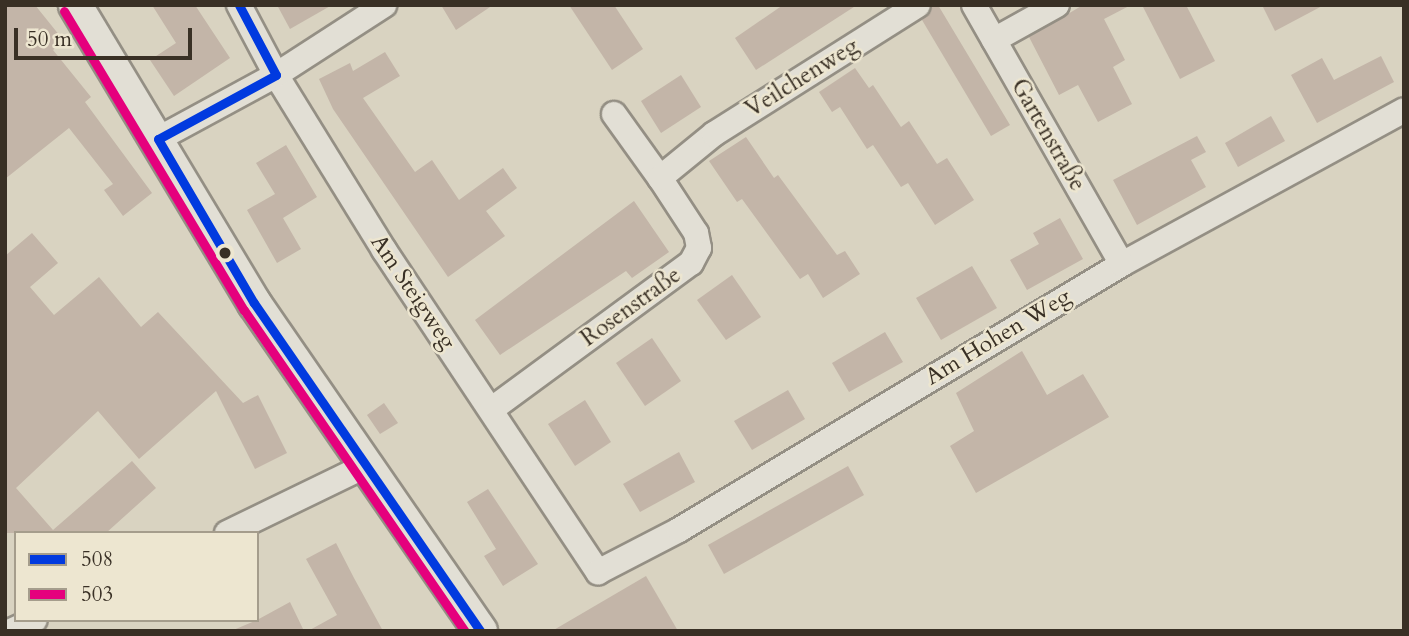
<!DOCTYPE html>
<meta charset="utf-8">
<style>
body{margin:0}
#map{position:relative;width:1409px;height:636px;overflow:hidden;background:#d9d3c1;font-family:Cardo,serif}
div>[style]{position:absolute}
[style*='--x']{left:calc(var(--x)*1px);top:calc(var(--y)*1px);width:calc(var(--w)*1px);rotate:calc(var(--a)*1deg)}
.building>*{inset:0;background:#c3b5a8}
.roads{filter:drop-shadow(2px 0 #948f84) drop-shadow(-2px 0 #948f84) drop-shadow(0 2px #948f84) drop-shadow(0 -2px #948f84)}
.minor>*{height:24px;margin:-12px;padding:0 12px;transform-origin:12px;border-radius:12px;background:#e2dfd5}
.secondary>*{height:33px;margin:-16.5px;padding:0 16.5px;transform-origin:16.5px;border-radius:16.5px;background:#e2dfd5}
.bus-1>*{height:9px;margin:-4.5px;padding:0 4.5px;transform-origin:4.5px;border-radius:4.5px;background:#013adf}
.bus-2>*{height:9px;margin:-4.5px;padding:0 4.5px;transform-origin:4.5px;border-radius:4.5px;background:#e5007d}
.dots>*{width:19px;height:19px;translate:-50% -50%;box-sizing:border-box;border:4px solid #ede6d0;border-radius:50%}
span{translate:-50% -50%;white-space:nowrap;text-align:center;line-height:1.15;-webkit-text-stroke:5px #ede6d0;paint-order:stroke}
.street-label{font-size:23px;color:#393025}
.frame{position:absolute;inset:0;border:7px solid #393025;pointer-events:none}
.legend{position:absolute;left:14px;top:531px;width:245px;height:91px;box-sizing:border-box;background:#ede6d0;border:2px solid #a59d8c;margin:0;padding:9px 12px;list-style:none;font-size:21px;color:#393025}
.legend li{display:flex;align-items:center;gap:14px;height:35px}
.legend b{width:35px;border:2px solid #a59d8c}
.scale{position:absolute;left:14px;top:28px;width:178px;height:32px;box-sizing:border-box;border:4px solid #393025;border-top:0;padding-left:9px;font-size:21px;line-height:24px;white-space:nowrap;color:#393025;-webkit-text-stroke:5px #ede6d0;paint-order:stroke}
</style>
<div id="map">
<div class="building">
<div style="clip-path:polygon(5px 5px,35px 5px,64px 41px,53px 50px,91px 97px,85px 102px,152px 193px,123px 216px,104px 190px,113px 184px,69px 128px,5px 179px)"></div>
<div style="clip-path:polygon(152px 5px,195px 5px,230px 58px,174px 96px,150px 60px,176px 43px)"></div>
<div style="clip-path:polygon(277px 5px,332px 5px,290px 29px)"></div>
<div style="clip-path:polygon(441px 5px,493px 5px,456px 30px)"></div>
<div style="clip-path:polygon(569px 5px,614px 5px,643px 49px,612px 70px)"></div>
<div style="clip-path:polygon(783px 5px,857px 5px,756px 70px,735px 38px)"></div>
<div style="clip-path:polygon(933px 5px,938px 5px,1010px 125px,991px 136px,922px 20px)"></div>
<div style="clip-path:polygon(1083px 5px,1131px 5px,1104px 19px,1125px 60px,1113px 67px,1132px 104px,1098px 122px,1078px 85px,1059px 95px,1029px 37px)"></div>
<div style="clip-path:polygon(1142px 5px,1186px 5px,1215px 61px,1180px 79px)"></div>
<div style="clip-path:polygon(1262px 5px,1324px 5px,1275px 31px)"></div>
<div style="clip-path:polygon(385px 52px,400px 76px,363px 98px,415px 172px,432px 160px,459px 200px,503px 168px,517px 188px,486px 211px,505px 236px,448px 277px,333px 109px,319px 79px,350px 63px,353px 71px)"></div>
<div style="clip-path:polygon(1381px 56px,1394px 82px,1317px 123px,1291px 75px,1322px 58px,1334px 80px)"></div>
<div style="clip-path:polygon(855px 68px,869px 88px,873px 85px,901px 127px,909px 121px,937px 164px,947px 158px,974px 200px,935px 225px,908px 183px,901px 187px,873px 145px,867px 149px,840px 107px,832px 112px,819px 92px)"></div>
<div style="clip-path:polygon(681px 75px,701px 107px,661px 133px,641px 101px)"></div>
<div style="clip-path:polygon(1271px 116px,1285px 141px,1238px 167px,1225px 143px)"></div>
<div style="clip-path:polygon(1197px 136px,1206px 152px,1191px 160px,1206px 187px,1137px 225px,1113px 180px)"></div>
<div style="clip-path:polygon(746px 137px,774px 178px,778px 175px,837px 255px,845px 251px,860px 274px,823px 298px,808px 274px,800px 279px,742px 199px,737px 202px,709px 161px)"></div>
<div style="clip-path:polygon(286px 145px,317px 197px,283px 218px,301px 249px,277px 263px,247px 210px,275px 194px,256px 163px)"></div>
<div style="clip-path:polygon(634px 201px,669px 252px,632px 278px,626px 271px,500px 355px,475px 320px)"></div>
<div style="clip-path:polygon(1060px 218px,1083px 259px,1027px 290px,1010px 260px,1039px 244px,1033px 233px)"></div>
<div style="clip-path:polygon(32px 233px,58px 263px,30px 287px,54px 315px,99px 277px,141px 327px,158px 312px,243px 403px,258px 395px,287px 453px,255px 469px,216px 391px,139px 459px,98px 411px,16px 488px,53px 530px,132px 461px,156px 488px,106px 533px,5px 533px,5px 256px)"></div>
<div style="clip-path:polygon(972px 266px,997px 308px,941px 340px,916px 298px)"></div>
<div style="clip-path:polygon(732px 275px,761px 317px,726px 340px,697px 300px)"></div>
<div style="clip-path:polygon(885px 332px,903px 362px,849px 392px,832px 363px)"></div>
<div style="clip-path:polygon(652px 338px,681px 381px,645px 406px,616px 363px)"></div>
<div style="clip-path:polygon(1022px 351px,1047px 395px,1083px 374px,1109px 417px,976px 493px,950px 446px,974px 431px,956px 393px)"></div>
<div style="clip-path:polygon(788px 390px,805px 419px,752px 450px,734px 421px)"></div>
<div style="clip-path:polygon(585px 400px,611px 442px,575px 466px,548px 424px)"></div>
<div style="clip-path:polygon(384px 403px,398px 423px,380px 434px,367px 415px)"></div>
<div style="clip-path:polygon(679px 452px,695px 482px,640px 512px,623px 484px)"></div>
<div style="clip-path:polygon(848px 466px,864px 495px,724px 574px,708px 545px)"></div>
<div style="clip-path:polygon(488px 489px,538px 564px,503px 586px,484px 556px,496px 549px,467px 502px)"></div>
<div style="clip-path:polygon(336px 543px,354px 578px,383px 631px,308px 631px,337px 615px,306px 559px)"></div>
<div style="clip-path:polygon(646px 576px,678px 631px,552px 631px)"></div>
<div style="clip-path:polygon(290px 602px,304px 631px,231px 631px,257px 620px)"></div>
</div>
<div class="roads">
<div class="minor">
<div style="--x:239;--y:5;--w:79;--a:62.1"></div>
<div style="--x:276;--y:75;--w:206;--a:58.3"></div>
<div style="--x:384;--y:250;--w:387;--a:56.4"></div>
<div style="--x:598;--y:572;--w:91;--a:-27.4"></div>
<div style="--x:679;--y:530;--w:517;--a:-30.98"></div>
<div style="--x:1122;--y:264;--w:321;--a:-28.6"></div>
<div style="--x:974;--y:5;--w:298;--a:60.3"></div>
<div style="--x:994;--y:40;--w:72;--a:-29.1"></div>
<div style="--x:614;--y:114;--w:79;--a:54.3"></div>
<div style="--x:158;--y:139;--w:134;--a:-28.5"></div>
<div style="--x:276;--y:75;--w:129;--a:-32.9"></div>
<div style="--x:492;--y:409;--w:247;--a:-36.3"></div>
<div style="--x:691;--y:263;--w:17;--a:-62"></div>
<div style="--x:699;--y:248;--w:15;--a:-101"></div>
<div style="--x:696;--y:233;--w:66;--a:-123.2"></div>
<div style="--x:660;--y:178;--w:70;--a:-39.2"></div>
<div style="--x:714;--y:134;--w:241;--a:-32.3"></div>
<div style="--x:227;--y:533;--w:153;--a:-25.9"></div>
<div style="--x:11;--y:631;--w:26;--a:-25"></div>
</div>
<div class="secondary">
<div style="--x:75;--y:5;--w:348;--a:59"></div>
<div style="--x:254;--y:303;--w:398;--a:55.4"></div>
</div>
</div>
<div class="bus-1">
<div style="--x:239;--y:5;--w:79;--a:62.1"></div>
<div style="--x:276;--y:75;--w:134;--a:151.5"></div>
<div style="--x:158;--y:139;--w:190;--a:59.7"></div>
<div style="--x:254;--y:303;--w:398;--a:55.4"></div>
</div>
<div class="bus-2">
<div style="--x:64;--y:11;--w:349;--a:59"></div>
<div style="--x:244;--y:310;--w:390;--a:55.5"></div>
</div>
<div class="dots">
<div style="left:225px;top:253px;background:#393025"></div>
</div>
<div class="street-label">
<span style="left:802px;top:78px;rotate:-32deg">Veilchenweg</span>
<span style="left:1048px;top:135px;rotate:60deg">Gartenstraße</span>
<span style="left:413px;top:292px;rotate:56deg">Am Steigweg</span>
<span style="left:631px;top:307px;rotate:-36deg">Rosenstraße</span>
<span style="left:998px;top:337px;rotate:-31deg">Am Hohen Weg</span>
</div>
<div class="frame"></div>
<ul class="legend">
<li><b style="height:9px;background:#013adf"></b>508</li>
<li><b style="height:9px;background:#e5007d"></b>503</li>
</ul>
<div class="scale">50 m</div>
</div>
